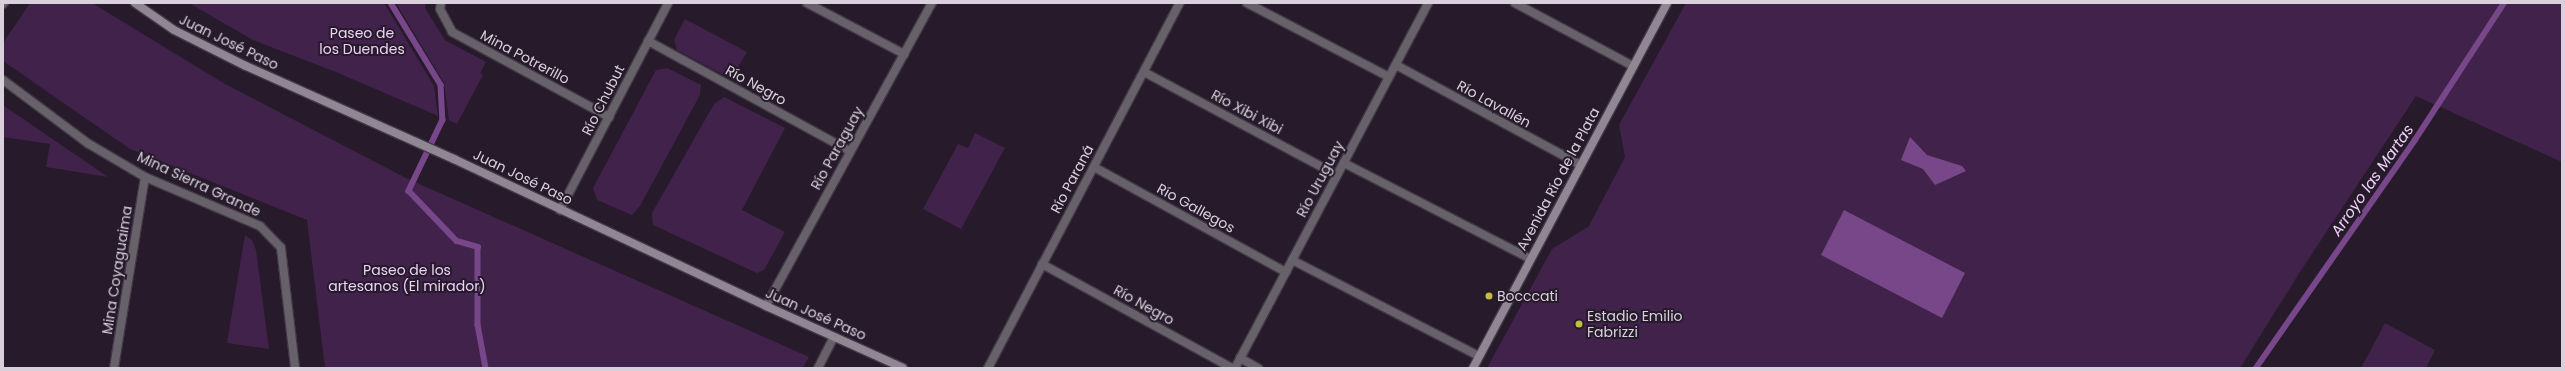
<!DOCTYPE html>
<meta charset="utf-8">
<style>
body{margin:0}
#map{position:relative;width:2565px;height:371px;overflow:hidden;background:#261a2b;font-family:Poppins,sans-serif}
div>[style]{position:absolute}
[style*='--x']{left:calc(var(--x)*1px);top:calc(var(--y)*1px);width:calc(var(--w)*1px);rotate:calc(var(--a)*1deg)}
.green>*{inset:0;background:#41224b}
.water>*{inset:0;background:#78478a}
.stream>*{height:5.5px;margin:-2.75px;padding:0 2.75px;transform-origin:2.75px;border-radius:2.75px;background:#78478a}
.roads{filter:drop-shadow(1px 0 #423747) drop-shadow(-1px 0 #423747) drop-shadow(0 1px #423747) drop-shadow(0 -1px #423747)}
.minor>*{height:8px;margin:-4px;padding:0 4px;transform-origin:4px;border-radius:4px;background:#676169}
.secondary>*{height:8px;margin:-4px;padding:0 4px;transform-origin:4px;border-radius:4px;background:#908694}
.dots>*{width:11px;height:11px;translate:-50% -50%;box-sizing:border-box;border:2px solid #261a2b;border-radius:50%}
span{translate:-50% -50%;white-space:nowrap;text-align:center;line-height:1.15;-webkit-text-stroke:4px #261a2b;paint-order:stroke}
.park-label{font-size:14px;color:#edd1f7}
.street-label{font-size:14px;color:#d8d0db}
.poi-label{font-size:14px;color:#d8d0db}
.left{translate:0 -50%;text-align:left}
.water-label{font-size:15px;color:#eed3f9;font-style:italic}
.frame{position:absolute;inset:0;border:4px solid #d8d0db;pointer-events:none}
</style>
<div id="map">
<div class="green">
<div style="clip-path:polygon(30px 3px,92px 3px,225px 84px,406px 178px,809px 357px,803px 368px,325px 368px,307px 220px,130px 149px,3px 61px,3px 43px)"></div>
<div style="clip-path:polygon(189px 3px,384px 3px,434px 86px,438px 116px,336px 72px,253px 40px)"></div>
<div style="clip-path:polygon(396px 3px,426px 3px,425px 8px,445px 40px,486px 62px,480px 73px,483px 75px,457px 124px,449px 120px,444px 83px)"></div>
<div style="clip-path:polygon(1686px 3px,2562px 3px,2562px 162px,2416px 96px,2300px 272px,2240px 368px,1487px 368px,1552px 249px,1589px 226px,1625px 157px,1619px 125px)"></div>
<div style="clip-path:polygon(685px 19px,747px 52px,731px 79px,677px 50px,674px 40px)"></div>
<div style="clip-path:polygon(667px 68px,701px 85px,700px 95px,640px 206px,632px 215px,597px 200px,593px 188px,656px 70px)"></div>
<div style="clip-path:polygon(724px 97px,785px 128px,742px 210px,785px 232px,764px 270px,757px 273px,653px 225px,652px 213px,714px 104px)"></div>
<div style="clip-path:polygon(3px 105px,51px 138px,108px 177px,46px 167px,50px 144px,3px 137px)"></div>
<div style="clip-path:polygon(975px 133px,1005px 148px,961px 229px,923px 209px,958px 144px,968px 148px)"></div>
<div style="clip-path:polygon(245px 235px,252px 240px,256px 250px,269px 349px,227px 343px)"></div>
<div style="clip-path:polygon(2385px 323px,2435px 350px,2426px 368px,2361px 368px)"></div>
</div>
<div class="water">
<div style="clip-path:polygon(1910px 137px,1927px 155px,1962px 166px,1966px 171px,1935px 185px,1923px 169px,1901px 160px)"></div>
<div style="clip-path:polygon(1844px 210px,1965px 273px,1942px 318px,1821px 255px)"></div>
</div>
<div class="stream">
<div style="--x:391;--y:3;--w:96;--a:58.6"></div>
<div style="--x:441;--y:85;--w:35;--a:87"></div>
<div style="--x:443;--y:120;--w:79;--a:115.6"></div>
<div style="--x:409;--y:191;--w:69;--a:46.2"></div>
<div style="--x:457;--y:241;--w:22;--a:16"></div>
<div style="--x:478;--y:247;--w:78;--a:90"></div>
<div style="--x:478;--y:325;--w:44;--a:79.5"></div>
<div style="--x:2256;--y:368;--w:278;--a:-55.1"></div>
<div style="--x:2415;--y:140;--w:163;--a:-57"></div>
</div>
<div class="roads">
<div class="minor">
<div style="--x:441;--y:3;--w:6;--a:99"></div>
<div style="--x:440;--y:9;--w:26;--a:62"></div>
<div style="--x:452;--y:32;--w:179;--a:28.4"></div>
<div style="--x:807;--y:3;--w:110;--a:27.7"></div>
<div style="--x:1247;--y:3;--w:160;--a:27.5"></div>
<div style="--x:1515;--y:3;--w:134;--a:28.1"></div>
<div style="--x:3;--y:4;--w:1;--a:-45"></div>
<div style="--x:648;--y:41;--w:230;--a:28.6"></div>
<div style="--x:1396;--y:65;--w:210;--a:28.4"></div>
<div style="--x:1144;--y:72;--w:219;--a:28.1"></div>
<div style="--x:3;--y:80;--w:107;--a:36.7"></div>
<div style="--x:89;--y:144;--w:65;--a:30.5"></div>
<div style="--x:145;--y:177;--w:125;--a:23.1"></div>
<div style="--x:260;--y:226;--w:30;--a:46"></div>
<div style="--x:281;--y:248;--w:121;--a:83.3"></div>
<div style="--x:1344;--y:163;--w:210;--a:27.2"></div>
<div style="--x:1094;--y:167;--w:219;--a:28.7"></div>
<div style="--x:560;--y:210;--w:233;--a:-62.4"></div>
<div style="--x:1292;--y:260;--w:210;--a:27.2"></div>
<div style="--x:1042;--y:264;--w:217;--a:28.7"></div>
<div style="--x:766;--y:306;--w:345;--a:-61.3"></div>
<div style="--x:1240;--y:358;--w:21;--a:29"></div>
<div style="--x:114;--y:368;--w:193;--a:-80.8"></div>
<div style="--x:818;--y:368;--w:35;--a:-63"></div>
<div style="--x:988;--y:368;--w:412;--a:-62.3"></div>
<div style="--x:1235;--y:368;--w:413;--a:-62.1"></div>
</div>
<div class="secondary">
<div style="--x:135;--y:3;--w:47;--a:34.7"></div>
<div style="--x:174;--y:30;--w:80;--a:26.6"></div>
<div style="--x:246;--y:66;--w:228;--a:24.1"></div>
<div style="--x:454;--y:159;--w:345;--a:25.2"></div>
<div style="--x:766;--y:306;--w:150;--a:24.3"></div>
<div style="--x:1473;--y:368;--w:413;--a:-62"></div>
</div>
</div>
<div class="dots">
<div style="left:1489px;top:296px;background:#c2bd3f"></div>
<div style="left:1579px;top:324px;background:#c2bd3f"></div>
</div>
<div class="park-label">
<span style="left:362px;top:41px">Paseo de<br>los Duendes</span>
<span style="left:407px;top:278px">Paseo de los<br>artesanos (El mirador)</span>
</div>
<div class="street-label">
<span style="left:229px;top:42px;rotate:26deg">Juan José Paso</span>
<span style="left:525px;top:57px;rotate:28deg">Mina Potrerillo</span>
<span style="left:756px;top:85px;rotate:29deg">Río Negro</span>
<span style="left:603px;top:100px;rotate:-63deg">Río Chubut</span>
<span style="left:1494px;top:104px;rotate:29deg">Río Lavallén</span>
<span style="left:1247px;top:112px;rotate:28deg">Río Xibi Xibi</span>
<span style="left:837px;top:148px;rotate:-61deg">Río Paraguay</span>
<span style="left:523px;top:177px;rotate:26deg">Juan José Paso</span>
<span style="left:1072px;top:179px;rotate:-62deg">Río Paraná</span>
<span style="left:1320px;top:179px;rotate:-62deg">Río Uruguay</span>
<span style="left:1558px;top:179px;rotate:-62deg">Avenida Río de la Plata</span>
<span style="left:199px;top:184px;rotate:25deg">Mina Sierra Grande</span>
<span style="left:1196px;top:208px;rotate:29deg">Río Gallegos</span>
<span style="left:117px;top:270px;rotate:-81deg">Mina Coyaguaima</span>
<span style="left:1144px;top:305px;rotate:29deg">Río Negro</span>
<span style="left:816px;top:314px;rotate:24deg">Juan José Paso</span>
</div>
<div class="poi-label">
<span class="left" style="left:1497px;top:296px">Bocccati</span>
<span class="left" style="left:1587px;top:324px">Estadio Emilio<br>Fabrizzi</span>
</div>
<div class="water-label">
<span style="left:2372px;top:180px;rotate:-55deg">Arroyo las Martas</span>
</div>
<div class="frame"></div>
</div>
